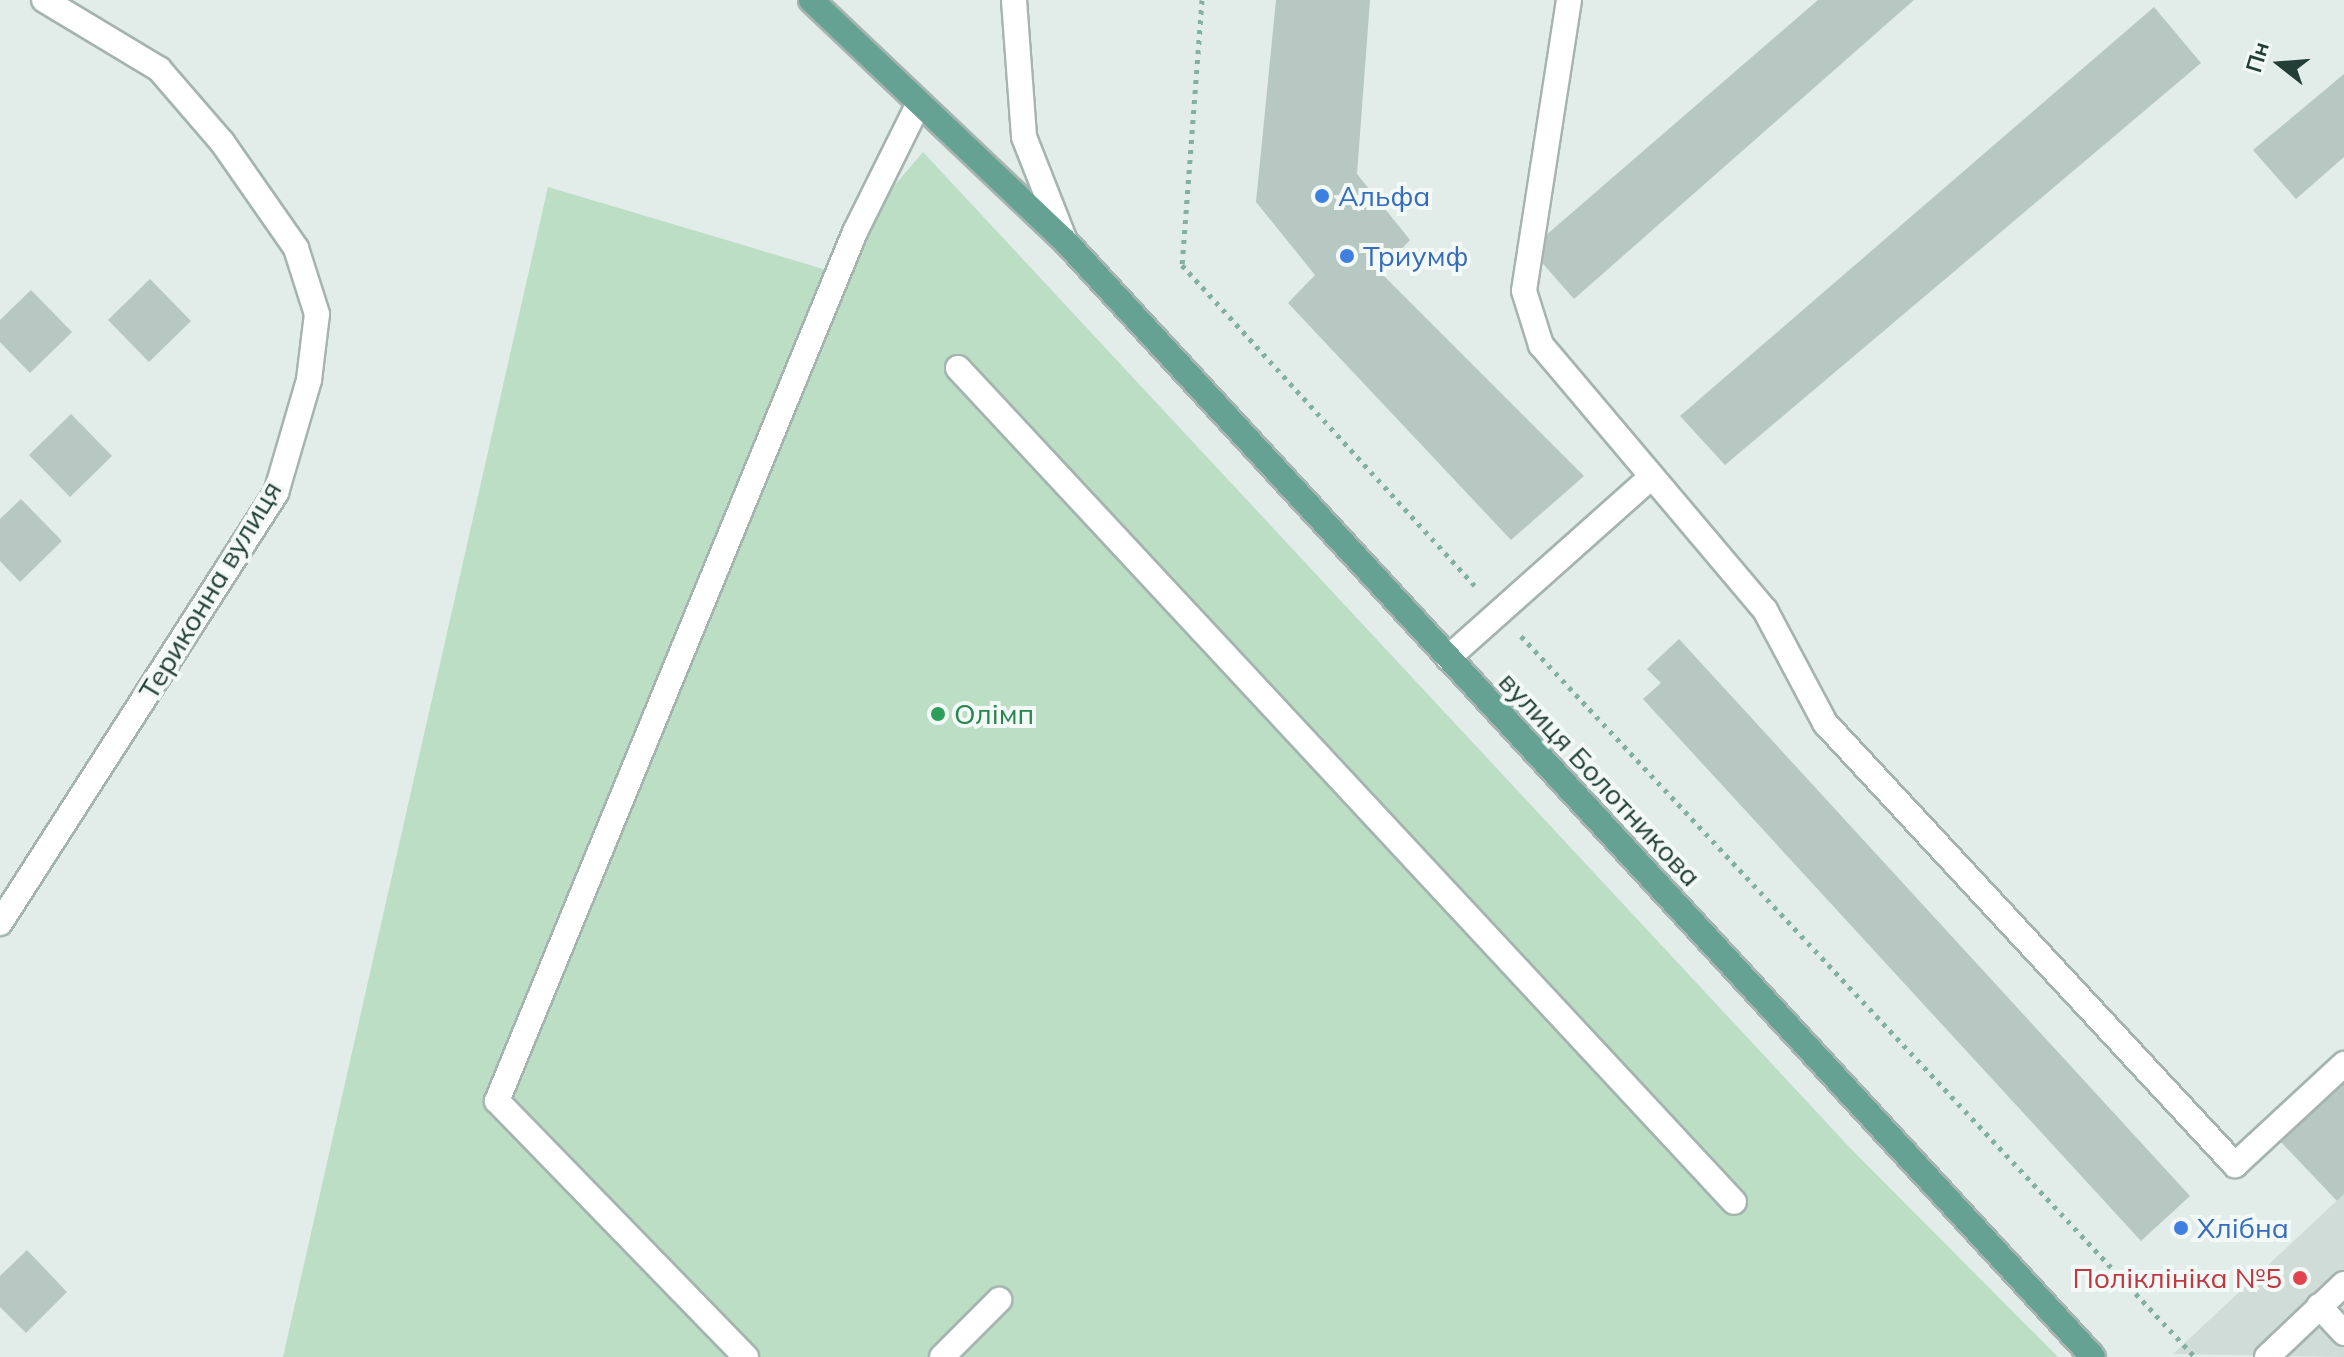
<!DOCTYPE html>
<meta charset="utf-8">
<style>
body{margin:0}
#map{position:relative;width:2344px;height:1357px;overflow:hidden;background:#e2ece8;font-family:Mulish,sans-serif}
div>[style]{position:absolute}
[style*='--x']{left:calc(var(--x)*1px);top:calc(var(--y)*1px);width:calc(var(--w)*1px);rotate:calc(var(--a)*1deg)}
.built>*{inset:0;background:#d0dcd7}
.green>*{inset:0;background:#bbdec5}
.building>*{inset:0;background:#b7c7c1}
.path>*{height:5px;margin-top:-2.5px;transform-origin:0;background:repeating-linear-gradient(90deg,#82b0a2 0 4px,transparent 0 10px)}
.roads{filter:drop-shadow(2px 0 #a5b4af) drop-shadow(-2px 0 #a5b4af) drop-shadow(0 2px #a5b4af) drop-shadow(0 -2px #a5b4af)}
.minor>*{height:24px;margin:-12px;padding:0 12px;transform-origin:12px;border-radius:12px;background:#fff}
.major>*{height:24px;margin:-12px;padding:0 12px;transform-origin:12px;border-radius:12px;background:#66a294}
.dots>*{width:22px;height:22px;translate:-50% -50%;box-sizing:border-box;border:4px solid #f3f9f6;border-radius:50%}
span{translate:-50% -50%;white-space:nowrap;text-align:center;line-height:1.15;-webkit-text-stroke:8px #f3f9f6;paint-order:stroke}
.shop-label{font-size:28px;color:#366cbe}
.left{translate:0 -50%;text-align:left}
.street-label{font-size:28px;color:#223e36}
.leisure-label{font-size:28px;color:#27864d}
.health-label{font-size:28px;color:#be3a42}
.right{translate:-100% -50%;text-align:right}
.north{position:absolute;left:2240px;top:24px;width:80px;height:80px;-webkit-text-stroke:6px #f3f9f6;paint-order:stroke;rotate:287deg;font-size:22px;font-weight:700;line-height:32px;text-align:center;color:#223e36}
.north::after{content:'';display:block;margin:auto;width:28px;height:36px;background:#223e36;clip-path:polygon(50% 0,100% 100%,50% 72%,0 100%)}
</style>
<div id="map">
<div class="built">
<div style="clip-path:polygon(2344px 1194px,2344px 1357px,2173px 1354px)"></div>
</div>
<div class="green">
<div style="clip-path:polygon(923px 152px,1853px 1151px,2058px 1357px,283px 1357px,548px 187px,850px 277px,882px 200px)"></div>
</div>
<div class="building">
<div style="clip-path:polygon(1276px 0,1370px 0,1357px 174px,1410px 240px,1380px 272px,1584px 476px,1511px 540px,1288px 303px,1315px 275px,1256px 202px)"></div>
<div style="clip-path:polygon(1818px 0,1914px 0,1574px 299px,1530px 249px)"></div>
<div style="clip-path:polygon(2154px 7px,2201px 63px,1725px 465px,1680px 416px)"></div>
<div style="clip-path:polygon(2344px 74px,2344px 157px,2296px 199px,2253px 150px)"></div>
<div style="clip-path:polygon(150px 279px,191px 321px,149px 362px,108px 320px)"></div>
<div style="clip-path:polygon(31px 290px,72px 332px,30px 373px,0 342px,0 320px)"></div>
<div style="clip-path:polygon(71px 414px,112px 456px,70px 497px,29px 455px)"></div>
<div style="clip-path:polygon(21px 499px,62px 541px,20px 582px,0 561px,0 519px)"></div>
<div style="clip-path:polygon(1679px 639px,2190px 1196px,2141px 1241px,1643px 699px,1661px 683px,1647px 669px)"></div>
<div style="clip-path:polygon(2344px 1080px,2344px 1194px,2337px 1201px,2279px 1140px)"></div>
<div style="clip-path:polygon(27px 1250px,67px 1292px,26px 1333px,0 1307px,0 1276px)"></div>
</div>
<div class="path">
<div style="--x:1202;--y:0;--w:266;--a:94.3"></div>
<div style="--x:1182;--y:265;--w:440;--a:47.6"></div>
<div style="--x:1521;--y:636;--w:987;--a:46.93"></div>
</div>
<div class="roads">
<div class="minor">
<div style="--x:1014;--y:0;--w:137;--a:85.8"></div>
<div style="--x:1024;--y:137;--w:112;--a:68.5"></div>
<div style="--x:1569;--y:0;--w:294;--a:98.8"></div>
<div style="--x:1524;--y:291;--w:57;--a:72.5"></div>
<div style="--x:1541;--y:345;--w:347;--a:49.8"></div>
<div style="--x:1765;--y:610;--w:128;--a:62"></div>
<div style="--x:1825;--y:723;--w:603;--a:47.15"></div>
<div style="--x:2235;--y:1165;--w:149;--a:-42.8"></div>
<div style="--x:958;--y:368;--w:1139;--a:47.06"></div>
<div style="--x:1448;--y:658;--w:271;--a:-41.7"></div>
<div style="--x:0;--y:923;--w:511;--a:-57.31"></div>
<div style="--x:276;--y:493;--w:118;--a:-73.7"></div>
<div style="--x:309;--y:380;--w:66;--a:-83.1"></div>
<div style="--x:317;--y:314;--w:69;--a:-107.7"></div>
<div style="--x:296;--y:248;--w:129;--a:-124.9"></div>
<div style="--x:222;--y:142;--w:96;--a:-130.8"></div>
<div style="--x:159;--y:69;--w:134;--a:-149"></div>
<div style="--x:2319;--y:1306;--w:37;--a:47"></div>
<div style="--x:746;--y:1357;--w:357;--a:-134.2"></div>
<div style="--x:497;--y:1101;--w:940;--a:-67.61"></div>
<div style="--x:855;--y:232;--w:144;--a:-63.6"></div>
<div style="--x:942;--y:1357;--w:81;--a:-45"></div>
<div style="--x:2267;--y:1357;--w:106;--a:-43.5"></div>
</div>
<div class="major">
<div style="--x:811;--y:0;--w:350;--a:43.5"></div>
<div style="--x:1065;--y:241;--w:1517;--a:47.35"></div>
</div>
</div>
<div class="dots">
<div style="left:1322px;top:196px;background:#3f7fe0"></div>
<div style="left:1347px;top:256px;background:#3f7fe0"></div>
<div style="left:938px;top:714px;background:#2e9e5b"></div>
<div style="left:2181px;top:1228px;background:#3f7fe0"></div>
<div style="left:2300px;top:1278px;background:#e0444e"></div>
</div>
<div class="shop-label">
<span class="left" style="left:1338px;top:196px">Альфа</span>
<span class="left" style="left:1363px;top:256px">Триумф</span>
<span class="left" style="left:2197px;top:1228px">Хлібна</span>
</div>
<div class="street-label">
<span style="left:210px;top:590px;rotate:-59deg">Териконна вулиця</span>
<span style="left:1600px;top:779px;rotate:47deg">вулиця Болотникова</span>
</div>
<div class="leisure-label">
<span class="left" style="left:954px;top:714px">Олімп</span>
</div>
<div class="health-label">
<span class="right" style="left:2282px;top:1278px">Поліклініка №5</span>
</div>
<div class="north">Пн</div>
</div>
